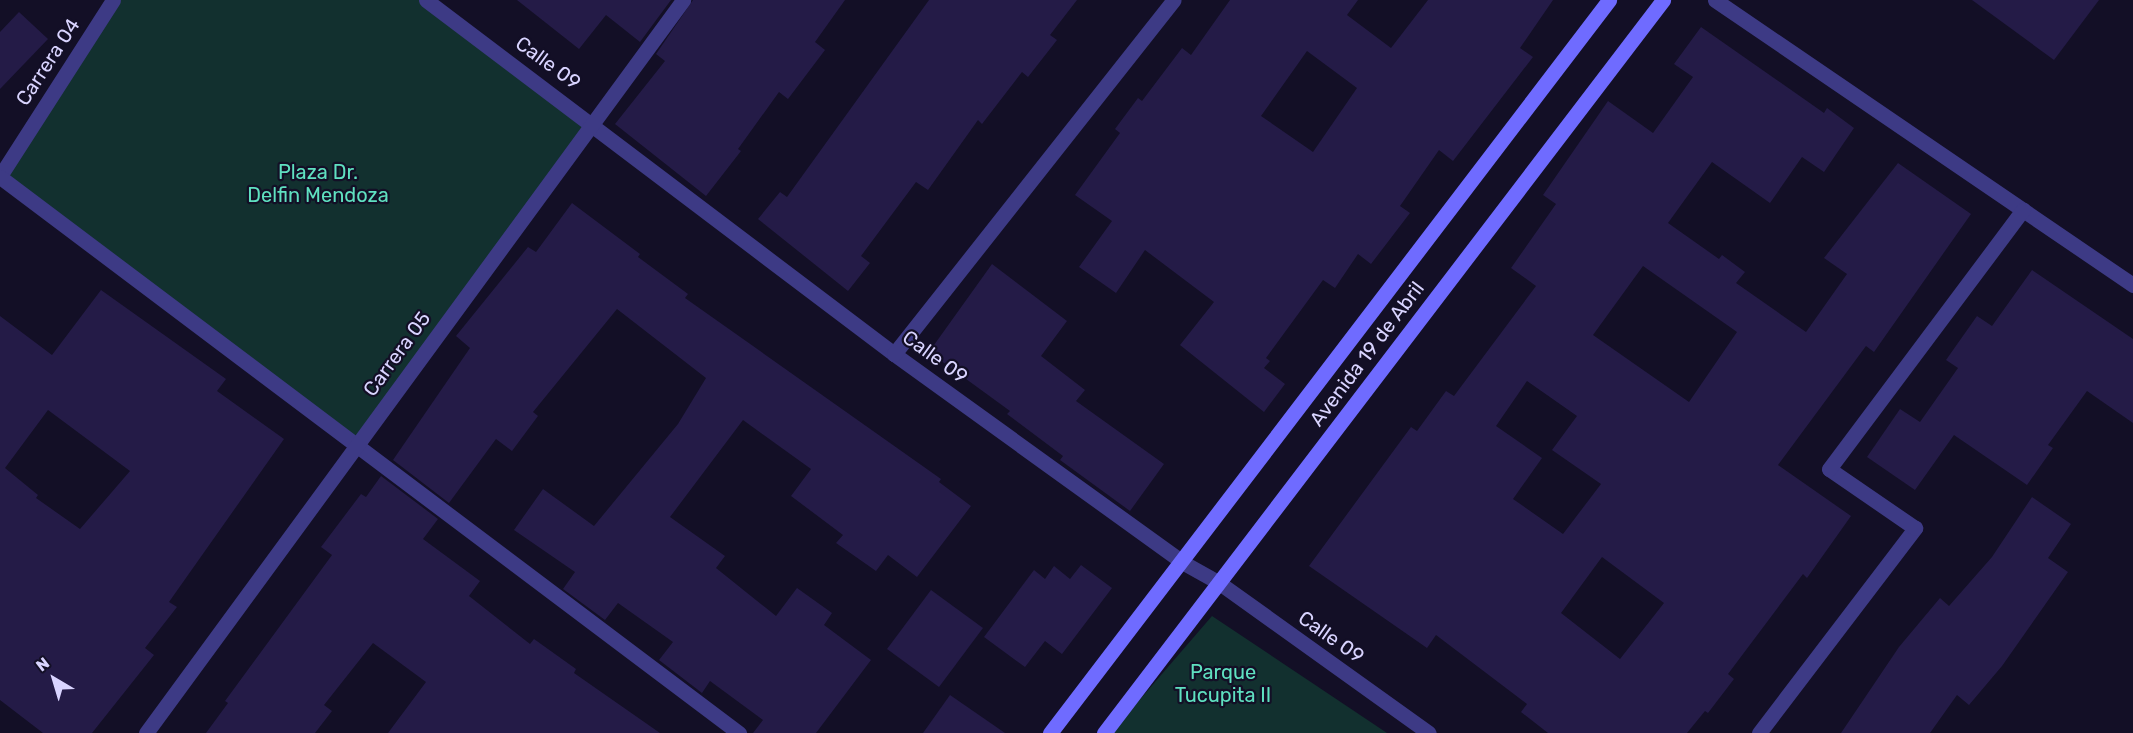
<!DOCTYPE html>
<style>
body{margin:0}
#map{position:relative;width:2133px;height:733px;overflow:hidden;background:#130f26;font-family:Rubik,sans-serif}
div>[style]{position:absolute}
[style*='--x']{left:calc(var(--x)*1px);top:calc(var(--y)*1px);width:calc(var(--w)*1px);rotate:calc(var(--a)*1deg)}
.green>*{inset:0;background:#12302f}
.building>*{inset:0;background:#241b47}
.street>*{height:15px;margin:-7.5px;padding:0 7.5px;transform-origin:7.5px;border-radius:7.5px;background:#3d3a85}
.secondary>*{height:15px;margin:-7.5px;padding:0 7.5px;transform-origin:7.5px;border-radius:7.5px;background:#6f6bff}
span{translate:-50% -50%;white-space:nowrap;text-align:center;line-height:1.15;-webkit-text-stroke:4.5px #130f26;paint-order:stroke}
.street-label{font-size:20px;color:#d9d4ff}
.park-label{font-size:20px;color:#5fe0c0}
.north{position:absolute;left:24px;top:649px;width:60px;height:60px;-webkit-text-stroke:4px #130f26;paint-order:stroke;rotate:322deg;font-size:16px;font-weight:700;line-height:24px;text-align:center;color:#d9d4ff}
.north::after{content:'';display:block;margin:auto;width:21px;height:27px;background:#d9d4ff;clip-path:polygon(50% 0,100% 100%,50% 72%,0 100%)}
</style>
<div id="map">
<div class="green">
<div style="clip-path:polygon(113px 0,426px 0,593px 122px,357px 444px,0 177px)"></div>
<div style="clip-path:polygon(1212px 616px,1387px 733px,1111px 733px)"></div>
</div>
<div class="building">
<div style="clip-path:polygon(517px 0,671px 0,640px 42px,606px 15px,579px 49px)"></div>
<div style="clip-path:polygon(693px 0,845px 0,815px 42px,825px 50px,788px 99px,779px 92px,738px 149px,741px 151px,706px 196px,615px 124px,665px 61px,656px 54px)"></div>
<div style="clip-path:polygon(929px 0,1077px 0,1050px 35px,1057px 40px,1028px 77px,1022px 72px,982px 124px,978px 120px,928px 190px,916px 182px,861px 256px,870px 263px,848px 291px,758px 219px,780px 192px,787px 197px)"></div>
<div style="clip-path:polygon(evenodd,1230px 0,1358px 0,1347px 15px,1391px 48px,1428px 0,1553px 0,1520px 48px,1533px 57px,1453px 161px,1439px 150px,1400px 206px,1410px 213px,1371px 264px,1358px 254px,1335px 288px,1323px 280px,1266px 358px,1270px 361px,1264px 368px,1285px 384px,1264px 412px,1180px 345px,1214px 302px,1145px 250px,1116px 293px,1079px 267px,1112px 221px,1075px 195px,1120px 133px,1115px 129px,1138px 98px,1142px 101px,1182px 48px,1191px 55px,1230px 0,1307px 51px,1357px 88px,1313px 152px,1261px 116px,1307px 51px)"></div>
<div style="clip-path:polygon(1972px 0,2099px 0,2054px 60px)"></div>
<div style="clip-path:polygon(19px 12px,48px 39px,0 89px,0 32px)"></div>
<div style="clip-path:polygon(evenodd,1701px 27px,1824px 113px,1827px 108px,1854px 128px,1824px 172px,1802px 157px,1770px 203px,1712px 162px,1668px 223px,1719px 259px,1722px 255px,1745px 272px,1736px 283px,1806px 332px,1847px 274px,1824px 258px,1898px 163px,1971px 214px,1874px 352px,1866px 346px,1778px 465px,1851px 516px,1807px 578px,1803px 574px,1728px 674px,1734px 679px,1708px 713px,1705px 711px,1687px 733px,1548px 733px,1521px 712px,1527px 704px,1436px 635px,1427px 648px,1309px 566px,1411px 427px,1417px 431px,1446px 391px,1454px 396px,1536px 286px,1511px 268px,1556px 204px,1543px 195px,1608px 101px,1653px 133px,1693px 77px,1674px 64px,1701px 27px,1643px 266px,1737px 332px,1689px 402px,1593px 335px,1643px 266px,1701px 27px,1527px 381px,1577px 416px,1552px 450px,1601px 484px,1563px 534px,1513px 499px,1542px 458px,1496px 426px,1527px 381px,1701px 27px,1602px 557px,1664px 603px,1620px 659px,1561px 613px,1602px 557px)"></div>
<div style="clip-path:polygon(572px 203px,640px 254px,638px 257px,688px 294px,685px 298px,941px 479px,939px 482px,971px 506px,917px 577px,888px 555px,876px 571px,836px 543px,843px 535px,791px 496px,811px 469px,743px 420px,670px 517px,725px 556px,716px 568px,776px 616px,797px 588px,832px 613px,824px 625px,871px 660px,816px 733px,753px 733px,763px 720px,710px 681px,702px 693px,659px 660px,673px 642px,618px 603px,605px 620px,563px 589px,575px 572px,514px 530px,543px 489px,594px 526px,678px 424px,706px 378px,617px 309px,533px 412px,538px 416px,512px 451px,496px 439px,449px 503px,393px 460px,470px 348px,456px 336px,528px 247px,536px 252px)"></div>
<div style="clip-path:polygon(992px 264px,1067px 321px,1041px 356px,1085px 390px,1076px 401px,1164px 464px,1130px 511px,1060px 460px,1063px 456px,1007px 414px,1010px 411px,929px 352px)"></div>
<div style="clip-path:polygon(2032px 270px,2133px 339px,2133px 423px,2087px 391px,2048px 445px,2053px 448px,2027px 485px,1954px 435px,1915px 490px,1867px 457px,1900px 409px,1920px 422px,1958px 368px,1946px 360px,1977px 316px,1992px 326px)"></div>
<div style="clip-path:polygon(evenodd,101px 290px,226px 379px,217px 391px,284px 439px,169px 602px,177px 607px,145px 648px,154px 655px,92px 733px,43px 733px,0 700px,0 316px,52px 355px,101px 290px,48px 410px,130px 471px,80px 529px,36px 498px,38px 495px,5px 468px,48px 410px)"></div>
<div style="clip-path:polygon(381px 476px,438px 519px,423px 539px,480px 581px,469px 596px,530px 644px,534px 639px,576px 669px,574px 673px,660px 733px,388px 733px,426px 682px,373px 643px,324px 705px,332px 711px,315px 733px,206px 733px,228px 703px,225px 701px,332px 555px,321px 547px,361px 494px,366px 497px)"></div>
<div style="clip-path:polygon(2032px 497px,2071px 524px,2048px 558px,2068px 572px,2002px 666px,1969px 705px,1957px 695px,1930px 733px,1841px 733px,1899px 647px,1940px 598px,1949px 606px,1992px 557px)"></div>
<div style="clip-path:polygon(1081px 565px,1112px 588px,1062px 654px,1045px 641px,1025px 667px,984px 637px,1034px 570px,1045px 579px,1054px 566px,1070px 579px)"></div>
<div style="clip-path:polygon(931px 590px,983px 628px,939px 687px,887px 649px)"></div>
<div style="clip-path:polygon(950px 695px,1005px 733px,923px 733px)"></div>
</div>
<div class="street">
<div style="--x:426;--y:0;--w:587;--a:37.1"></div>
<div style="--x:894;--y:354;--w:355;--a:35.8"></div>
<div style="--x:1182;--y:562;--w:41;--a:29.1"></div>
<div style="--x:1218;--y:582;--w:259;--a:35.6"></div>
<div style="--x:1715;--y:0;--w:506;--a:34.29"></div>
<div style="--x:0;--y:176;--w:209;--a:-57.3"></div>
<div style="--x:0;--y:177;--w:925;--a:36.96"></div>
<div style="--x:894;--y:354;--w:451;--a:-51.7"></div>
<div style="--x:146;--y:733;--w:909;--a:-53.77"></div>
<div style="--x:1759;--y:733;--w:258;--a:-52.7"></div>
<div style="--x:1915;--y:528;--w:104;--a:-145.5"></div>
<div style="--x:1829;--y:469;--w:324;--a:-53.2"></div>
</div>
<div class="secondary">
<div style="--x:1050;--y:733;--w:922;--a:-52.67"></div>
<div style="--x:1104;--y:733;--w:922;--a:-52.67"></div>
</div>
<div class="street-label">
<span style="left:48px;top:62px;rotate:-57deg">Carrera 04</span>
<span style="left:548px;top:63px;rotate:36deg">Calle 09</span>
<span style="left:397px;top:354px;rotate:-54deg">Carrera 05</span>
<span style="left:1367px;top:354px;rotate:-53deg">Avenida 19 de Abril</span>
<span style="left:935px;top:357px;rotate:36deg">Calle 09</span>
<span style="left:1331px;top:637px;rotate:35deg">Calle 09</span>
</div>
<div class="park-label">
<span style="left:318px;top:184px">Plaza Dr.<br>Delfin Mendoza</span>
<span style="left:1223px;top:684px">Parque<br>Tucupita II</span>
</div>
<div class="north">N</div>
</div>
